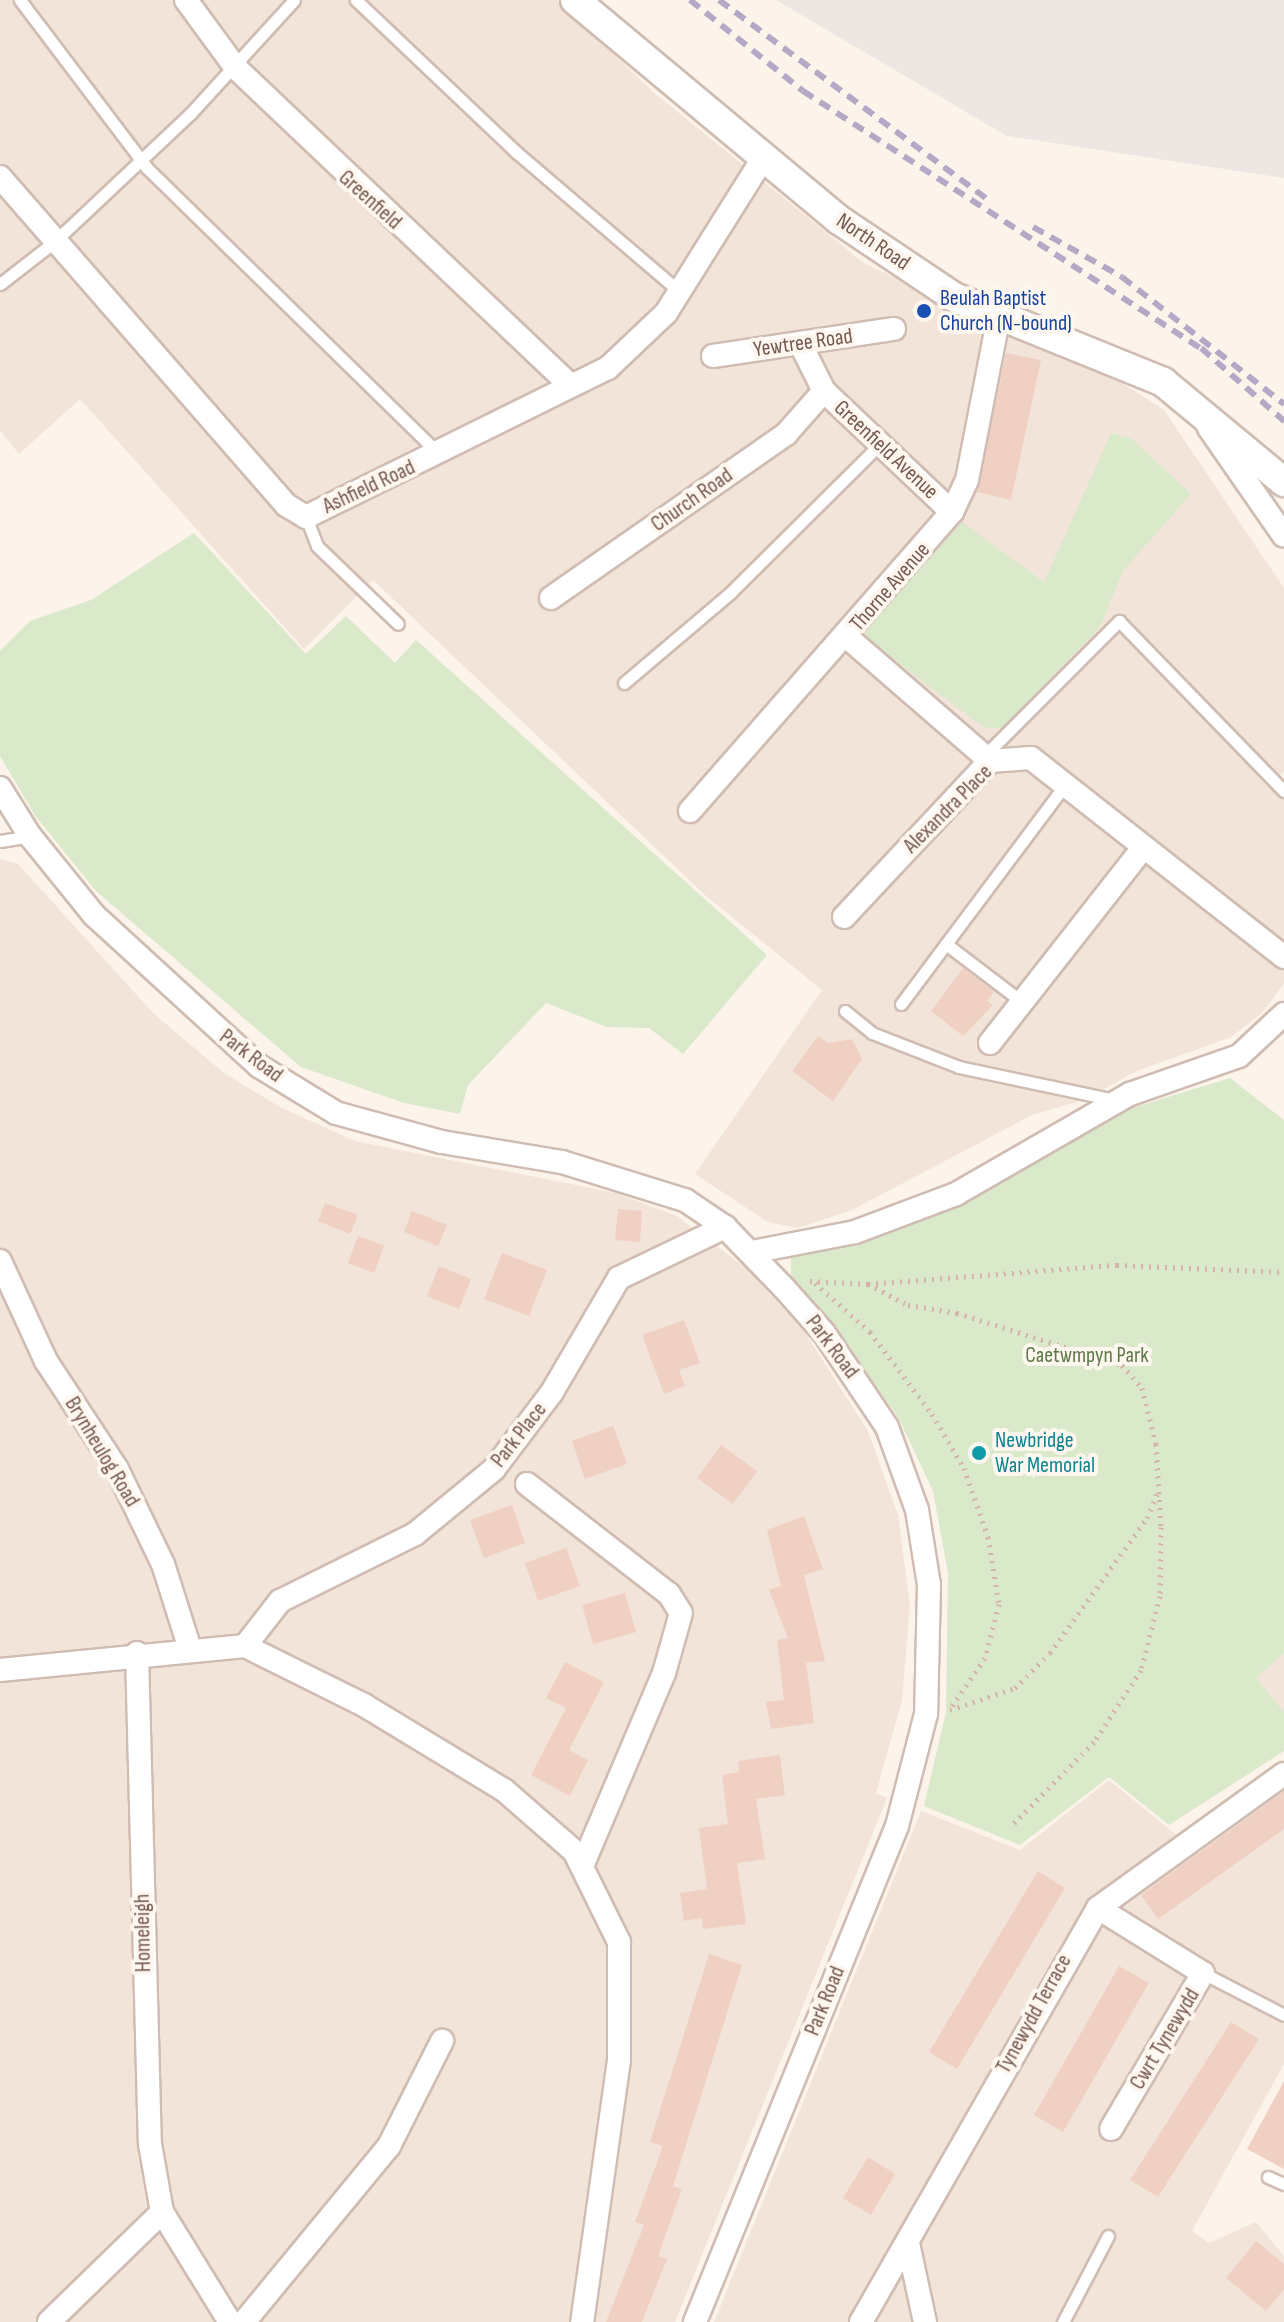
<!DOCTYPE html>
<style>
body{margin:0}
#map{position:relative;width:1284px;height:2322px;overflow:hidden;background:#fcf3ea;font-family:"Sofia Sans Condensed",sans-serif}
div>[style]{position:absolute}
[style*='--x']{left:calc(var(--x)*1px);top:calc(var(--y)*1px);width:calc(var(--w)*1px);rotate:calc(var(--a)*1deg)}
.residential>*{inset:0;background:#f3e4d9}
.industrial>*{inset:0;background:#ede6e3}
.green>*{inset:0;background:#d9e9c9}
.building>*{inset:0;background:#f0d0c3}
.path>*{height:5px;margin-top:-2.5px;transform-origin:0;background:repeating-linear-gradient(90deg,#d5b3a6 0 2px,transparent 0 8px)}
.roads{filter:drop-shadow(2px 0 #cfbcb2) drop-shadow(-2px 0 #cfbcb2) drop-shadow(0 2px #cfbcb2) drop-shadow(0 -2px #cfbcb2)}
.service>*{height:11px;margin:-5.5px;padding:0 5.5px;transform-origin:5.5px;border-radius:5.5px;background:#fff}
.minor>*{height:22px;margin:-11px;padding:0 11px;transform-origin:11px;border-radius:11px;background:#fff}
.tertiary>*{height:28px;margin:-14px;padding:0 14px;transform-origin:14px;border-radius:14px;background:#fff}
.rail>*{height:6px;margin-top:-3px;transform-origin:0;background:repeating-linear-gradient(90deg,#b4a8c6 0 12px,transparent 0 20px)}
.dots>*{width:22px;height:22px;translate:-50% -50%;box-sizing:border-box;border:4px solid #fef7f0;border-radius:50%}
span{translate:-50% -50%;white-space:nowrap;text-align:center;line-height:1.15;-webkit-text-stroke:8px #fef7f0;paint-order:stroke}
.street-label{font-size:22px;color:#75584e}
.transit-label{font-size:22px;color:#164399}
.left{translate:0 -50%;text-align:left}
.park-label{font-size:22px;color:#5c7a47}
.culture-label{font-size:22px;color:#0d838f}
</style>
<div id="map">
<div class="residential">
<div style="clip-path:polygon(0 0,558px 0,652px 91px,865px 264px,1111px 376px,1164px 410px,1284px 588px,1284px 771px,1272px 783px,1284px 797px,1284px 984px,1262px 1013px,1231px 1037px,1134px 1072px,1087px 1099px,1032px 1115px,852px 1210px,798px 1228px,768px 1222px,695px 1174px,822px 990px,705px 895px,373px 580px,304px 649px,80px 399px,19px 454px,0 430px)"></div>
<div style="clip-path:polygon(0 859px,18px 864px,153px 1013px,224px 1073px,280px 1107px,355px 1141px,616px 1193px,677px 1216px,746px 1268px,804px 1331px,868px 1431px,898px 1515px,910px 1605px,902px 1700px,876px 1793px,887px 1798px,675px 2322px,0 2322px)"></div>
<div style="clip-path:polygon(1284px 1653px,1284px 1712px,1255px 1678px)"></div>
<div style="clip-path:polygon(1109px 1780px,1201px 1855px,1284px 1795px,1284px 2064px,1192px 2231px,1209px 2243px,1256px 2222px,1284px 2256px,1284px 2322px,714px 2322px,921px 1811px,1020px 1850px)"></div>
</div>
<div class="industrial">
<div style="clip-path:polygon(776px 0,1284px 0,1284px 178px,1007px 136px)"></div>
</div>
<div class="green">
<div style="clip-path:polygon(1111px 433px,1132px 439px,1191px 494px,1123px 571px,1100px 627px,1002px 728px,985px 728px,873px 644px,865px 634px,869px 626px,962px 522px,1044px 582px)"></div>
<div style="clip-path:polygon(194px 533px,306px 654px,346px 616px,395px 663px,416px 640px,767px 955px,683px 1054px,649px 1028px,607px 1027px,546px 1003px,468px 1085px,460px 1114px,404px 1103px,301px 1067px,96px 891px,36px 817px,0 756px,0 651px,30px 621px,91px 600px)"></div>
<div style="clip-path:polygon(1230px 1078px,1284px 1120px,1284px 1653px,1256px 1678px,1284px 1712px,1284px 1751px,1169px 1825px,1109px 1777px,1020px 1845px,924px 1806px,946px 1712px,948px 1573px,933px 1491px,898px 1417px,813px 1300px,791px 1281px,791px 1254px,1042px 1155px,1126px 1110px)"></div>
</div>
<div class="building">
<div style="clip-path:polygon(1006px 353px,1041px 360px,1011px 500px,977px 492px)"></div>
<div style="clip-path:polygon(963px 968px,994px 992px,987px 1001px,993px 1005px,963px 1036px,931px 1011px)"></div>
<div style="clip-path:polygon(818px 1036px,828px 1043px,852px 1039px,862px 1059px,833px 1101px,792px 1071px)"></div>
<div style="clip-path:polygon(325px 1203px,358px 1215px,350px 1234px,318px 1221px)"></div>
<div style="clip-path:polygon(618px 1209px,642px 1211px,640px 1242px,615px 1240px)"></div>
<div style="clip-path:polygon(412px 1211px,447px 1225px,438px 1246px,404px 1232px)"></div>
<div style="clip-path:polygon(358px 1236px,384px 1246px,374px 1273px,348px 1263px)"></div>
<div style="clip-path:polygon(502px 1253px,547px 1270px,529px 1316px,484px 1299px)"></div>
<div style="clip-path:polygon(439px 1266px,471px 1279px,459px 1309px,427px 1296px)"></div>
<div style="clip-path:polygon(684px 1320px,700px 1363px,679px 1370px,685px 1386px,664px 1394px,642px 1335px)"></div>
<div style="clip-path:polygon(613px 1426px,627px 1464px,585px 1479px,572px 1441px)"></div>
<div style="clip-path:polygon(721px 1445px,757px 1471px,733px 1504px,697px 1478px)"></div>
<div style="clip-path:polygon(512px 1505px,525px 1543px,484px 1558px,470px 1520px)"></div>
<div style="clip-path:polygon(804px 1516px,823px 1569px,804px 1575px,825px 1661px,806px 1663px,814px 1723px,771px 1729px,766px 1702px,784px 1700px,777px 1640px,788px 1638px,769px 1590px,781px 1586px,767px 1530px)"></div>
<div style="clip-path:polygon(566px 1548px,580px 1586px,538px 1601px,525px 1563px)"></div>
<div style="clip-path:polygon(625px 1593px,636px 1632px,593px 1644px,582px 1605px)"></div>
<div style="clip-path:polygon(565px 1662px,604px 1682px,569px 1750px,588px 1760px,570px 1796px,531px 1775px,566px 1708px,546px 1698px)"></div>
<div style="clip-path:polygon(780px 1755px,785px 1795px,756px 1799px,765px 1859px,737px 1863px,746px 1924px,703px 1929px,702px 1918px,684px 1921px,680px 1893px,707px 1889px,699px 1828px,728px 1824px,722px 1775px,739px 1772px,738px 1761px)"></div>
<div style="clip-path:polygon(1284px 1791px,1284px 1829px,1158px 1919px,1141px 1895px)"></div>
<div style="clip-path:polygon(1038px 1871px,1065px 1888px,957px 2069px,929px 2052px)"></div>
<div style="clip-path:polygon(709px 1954px,742px 1965px,673px 2186px,682px 2189px,658px 2256px,667px 2259px,642px 2322px,606px 2322px,644px 2225px,635px 2222px,663px 2146px,650px 2142px)"></div>
<div style="clip-path:polygon(1119px 1966px,1149px 1983px,1063px 2132px,1034px 2115px)"></div>
<div style="clip-path:polygon(1231px 2022px,1259px 2039px,1158px 2197px,1130px 2180px)"></div>
<div style="clip-path:polygon(1284px 2081px,1284px 2169px,1247px 2149px)"></div>
<div style="clip-path:polygon(868px 2157px,895px 2174px,871px 2215px,843px 2198px)"></div>
<div style="clip-path:polygon(1256px 2241px,1284px 2264px,1284px 2289px,1266px 2311px,1226px 2278px)"></div>
</div>
<div class="path">
<div style="--x:810;--y:1281;--w:58;--a:3"></div>
<div style="--x:868;--y:1284;--w:250;--a:-4.4"></div>
<div style="--x:1117;--y:1265;--w:167;--a:2.4"></div>
<div style="--x:815;--y:1283;--w:74;--a:41.7"></div>
<div style="--x:870;--y:1332;--w:103;--a:52.9"></div>
<div style="--x:932;--y:1414;--w:63;--a:59.3"></div>
<div style="--x:964;--y:1468;--w:73;--a:70.8"></div>
<div style="--x:988;--y:1537;--w:68;--a:80.7"></div>
<div style="--x:999;--y:1604;--w:56;--a:104.5"></div>
<div style="--x:985;--y:1658;--w:62;--a:124.5"></div>
<div style="--x:868;--y:1284;--w:45;--a:27.7"></div>
<div style="--x:908;--y:1305;--w:50;--a:9.3"></div>
<div style="--x:957;--y:1313;--w:173;--a:17.5"></div>
<div style="--x:1122;--y:1365;--w:30;--a:49"></div>
<div style="--x:1142;--y:1388;--w:58;--a:76"></div>
<div style="--x:1156;--y:1444;--w:83;--a:86.6"></div>
<div style="--x:1161;--y:1527;--w:69;--a:90.8"></div>
<div style="--x:1160;--y:1596;--w:76;--a:104.4"></div>
<div style="--x:1141;--y:1670;--w:86;--a:123.1"></div>
<div style="--x:1094;--y:1742;--w:115;--a:134.6"></div>
<div style="--x:950;--y:1710;--w:69;--a:-18.7"></div>
<div style="--x:1015;--y:1688;--w:49;--a:-45"></div>
<div style="--x:1050;--y:1653;--w:166;--a:-54.3"></div>
<div style="--x:1147;--y:1518;--w:26;--a:-67"></div>
</div>
<div class="roads">
<div class="service">
<div style="--x:20;--y:0;--w:211;--a:52.9"></div>
<div style="--x:147;--y:168;--w:409;--a:44.4"></div>
<div style="--x:356;--y:0;--w:221;--a:43.5"></div>
<div style="--x:516;--y:152;--w:214;--a:40.5"></div>
<div style="--x:0;--y:284;--w:68;--a:-37.9"></div>
<div style="--x:54;--y:242;--w:187;--a:-43.3"></div>
<div style="--x:190;--y:114;--w:154;--a:-47.6"></div>
<div style="--x:306;--y:517;--w:31;--a:69"></div>
<div style="--x:317;--y:546;--w:112;--a:43.9"></div>
<div style="--x:624;--y:683;--w:139;--a:-40.3"></div>
<div style="--x:730;--y:593;--w:210;--a:-44.8"></div>
<div style="--x:985;--y:755;--w:190;--a:-45"></div>
<div style="--x:1119;--y:621;--w:237;--a:45.9"></div>
<div style="--x:0;--y:841;--w:30;--a:-9"></div>
<div style="--x:946;--y:944;--w:96;--a:37.3"></div>
<div style="--x:901;--y:1004;--w:274;--a:-53.2"></div>
<div style="--x:845;--y:1011;--w:35;--a:39"></div>
<div style="--x:872;--y:1033;--w:93;--a:21.3"></div>
<div style="--x:959;--y:1067;--w:158;--a:12"></div>
<div style="--x:1203;--y:1973;--w:91;--a:27.4"></div>
<div style="--x:1268;--y:2177;--w:17;--a:24"></div>
<div style="--x:1063;--y:2322;--w:97;--a:-62.4"></div>
</div>
<div class="minor">
<div style="--x:186;--y:0;--w:84;--a:53.7"></div>
<div style="--x:236;--y:68;--w:460;--a:43.5"></div>
<div style="--x:0;--y:177;--w:435;--a:48.9"></div>
<div style="--x:286;--y:505;--w:23;--a:31"></div>
<div style="--x:306;--y:517;--w:337;--a:-26.3"></div>
<div style="--x:608;--y:368;--w:80;--a:-43.5"></div>
<div style="--x:666;--y:313;--w:181;--a:-57.9"></div>
<div style="--x:800;--y:343;--w:54;--a:63.4"></div>
<div style="--x:824;--y:391;--w:176;--a:43.4"></div>
<div style="--x:713;--y:356;--w:183;--a:-8.5"></div>
<div style="--x:1209;--y:428;--w:131;--a:55.2"></div>
<div style="--x:551;--y:598;--w:287;--a:-34.9"></div>
<div style="--x:786;--y:434;--w:57;--a:-48.5"></div>
<div style="--x:847;--y:637;--w:189;--a:40.9"></div>
<div style="--x:0;--y:788;--w:57;--a:58"></div>
<div style="--x:30;--y:836;--w:102;--a:51"></div>
<div style="--x:94;--y:915;--w:224;--a:42.5"></div>
<div style="--x:259;--y:1066;--w:90;--a:31.4"></div>
<div style="--x:336;--y:1113;--w:110;--a:15.3"></div>
<div style="--x:442;--y:1142;--w:122;--a:9.5"></div>
<div style="--x:562;--y:1162;--w:129;--a:17.2"></div>
<div style="--x:685;--y:1200;--w:48;--a:34"></div>
<div style="--x:725;--y:1227;--w:85;--a:46"></div>
<div style="--x:784;--y:1288;--w:60;--a:48.4"></div>
<div style="--x:824;--y:1333;--w:113;--a:56.2"></div>
<div style="--x:887;--y:1427;--w:88;--a:70.1"></div>
<div style="--x:917;--y:1510;--w:76;--a:80.9"></div>
<div style="--x:929;--y:1585;--w:129;--a:91.3"></div>
<div style="--x:926;--y:1714;--w:116;--a:104.5"></div>
<div style="--x:897;--y:1826;--w:536;--a:112.16"></div>
<div style="--x:690;--y:811;--w:398;--a:-48.8"></div>
<div style="--x:952;--y:512;--w:35;--a:-65"></div>
<div style="--x:967;--y:480;--w:167;--a:-79"></div>
<div style="--x:844;--y:917;--w:214;--a:-46.9"></div>
<div style="--x:990;--y:761;--w:41;--a:-4.2"></div>
<div style="--x:1031;--y:758;--w:322;--a:38.2"></div>
<div style="--x:990;--y:1043;--w:248;--a:-51.9"></div>
<div style="--x:752;--y:1252;--w:105;--a:-11"></div>
<div style="--x:855;--y:1232;--w:108;--a:-20.6"></div>
<div style="--x:956;--y:1194;--w:201;--a:-29.9"></div>
<div style="--x:1130;--y:1094;--w:115;--a:-19.2"></div>
<div style="--x:1239;--y:1056;--w:62;--a:-43"></div>
<div style="--x:0;--y:1261;--w:110;--a:65.3"></div>
<div style="--x:46;--y:1361;--w:129;--a:56.7"></div>
<div style="--x:117;--y:1469;--w:106;--a:64.2"></div>
<div style="--x:163;--y:1564;--w:89;--a:72.4"></div>
<div style="--x:527;--y:1484;--w:180;--a:37.8"></div>
<div style="--x:669;--y:1594;--w:22;--a:58"></div>
<div style="--x:681;--y:1613;--w:62;--a:105.8"></div>
<div style="--x:664;--y:1673;--w:207;--a:113"></div>
<div style="--x:245;--y:1646;--w:57;--a:-52.1"></div>
<div style="--x:280;--y:1601;--w:151;--a:-26.4"></div>
<div style="--x:415;--y:1534;--w:102;--a:-39.4"></div>
<div style="--x:494;--y:1469;--w:96;--a:-53"></div>
<div style="--x:552;--y:1392;--w:132;--a:-59.6"></div>
<div style="--x:619;--y:1278;--w:118;--a:-25.7"></div>
<div style="--x:137;--y:1653;--w:491;--a:88.5"></div>
<div style="--x:150;--y:2144;--w:69;--a:80"></div>
<div style="--x:162;--y:2212;--w:129;--a:58.3"></div>
<div style="--x:0;--y:1670;--w:246;--a:-5.6"></div>
<div style="--x:245;--y:1646;--w:133;--a:26.4"></div>
<div style="--x:364;--y:1705;--w:164;--a:31.3"></div>
<div style="--x:504;--y:1790;--w:93;--a:41.1"></div>
<div style="--x:574;--y:1851;--w:102;--a:63.7"></div>
<div style="--x:619;--y:1942;--w:118;--a:90"></div>
<div style="--x:619;--y:2060;--w:265;--a:98"></div>
<div style="--x:1098;--y:1908;--w:123;--a:31.8"></div>
<div style="--x:1203;--y:1973;--w:181;--a:120.5"></div>
<div style="--x:908;--y:2243;--w:81;--a:77.9"></div>
<div style="--x:49;--y:2322;--w:158;--a:-44.2"></div>
<div style="--x:244;--y:2322;--w:228;--a:-50.5"></div>
<div style="--x:389;--y:2146;--w:118;--a:-63.2"></div>
<div style="--x:861;--y:2322;--w:477;--a:-60.2"></div>
<div style="--x:1098;--y:1908;--w:229;--a:-35.8"></div>
</div>
<div class="tertiary">
<div style="--x:575;--y:0;--w:344;--a:39.8"></div>
<div style="--x:839;--y:220;--w:138;--a:33.8"></div>
<div style="--x:954;--y:297;--w:226;--a:22.1"></div>
<div style="--x:1163;--y:382;--w:157;--a:39.6"></div>
</div>
</div>
<div class="rail">
<div style="--x:690;--y:0;--w:145;--a:38.8"></div>
<div style="--x:803;--y:91;--w:474;--a:32.9"></div>
<div style="--x:1201;--y:348;--w:111;--a:41.3"></div>
<div style="--x:719;--y:0;--w:340;--a:36.6"></div>
<div style="--x:1033;--y:227;--w:102;--a:29.3"></div>
<div style="--x:1122;--y:277;--w:206;--a:38.1"></div>
</div>
<div class="dots">
<div style="left:924px;top:311px;background:#1a4fb4"></div>
<div style="left:979px;top:1453px;background:#0f9aa8"></div>
</div>
<div class="street-label">
<span style="left:370px;top:200px;rotate:42deg">Greenfield</span>
<span style="left:873px;top:242px;rotate:34deg">North Road</span>
<span style="left:803px;top:343px;rotate:-8deg">Yewtree Road</span>
<span style="left:886px;top:450px;rotate:43deg">Greenfield Avenue</span>
<span style="left:369px;top:487px;rotate:-25deg">Ashfield Road</span>
<span style="left:692px;top:500px;rotate:-35deg">Church Road</span>
<span style="left:890px;top:587px;rotate:-49deg">Thorne Avenue</span>
<span style="left:948px;top:809px;rotate:-45deg">Alexandra Place</span>
<span style="left:251px;top:1056px;rotate:37deg">Park Road</span>
<span style="left:832px;top:1347px;rotate:53deg">Park Road</span>
<span style="left:519px;top:1435px;rotate:-52deg">Park Place</span>
<span style="left:102px;top:1452px;rotate:59deg">Brynheulog Road</span>
<span style="left:143px;top:1933px;rotate:-91deg">Homeleigh</span>
<span style="left:825px;top:2001px;rotate:-68deg">Park Road</span>
<span style="left:1034px;top:2014px;rotate:-61deg">Tynewydd Terrace</span>
<span style="left:1165px;top:2039px;rotate:-59deg">Cwrt Tynewydd</span>
</div>
<div class="transit-label">
<span class="left" style="left:940px;top:311px">Beulah Baptist<br>Church (N-bound)</span>
</div>
<div class="park-label">
<span style="left:1087px;top:1356px">Caetwmpyn Park</span>
</div>
<div class="culture-label">
<span class="left" style="left:995px;top:1453px">Newbridge<br>War Memorial</span>
</div>
</div>
